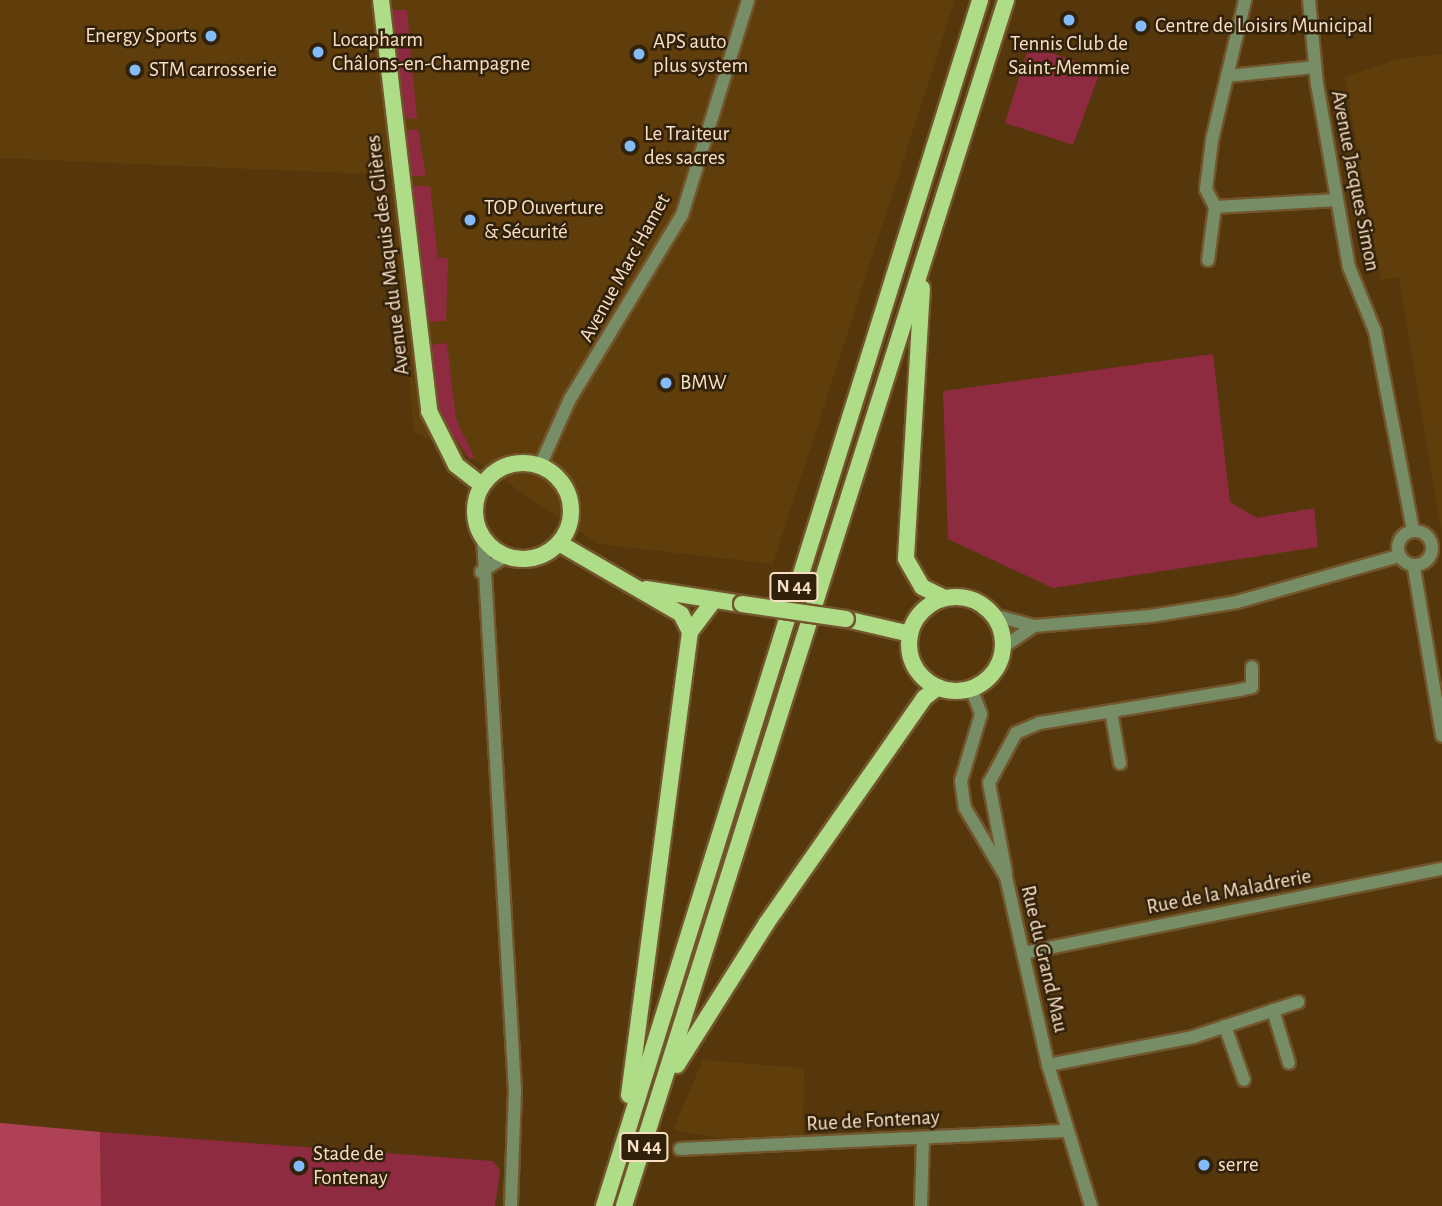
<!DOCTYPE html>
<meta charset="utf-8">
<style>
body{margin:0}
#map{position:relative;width:1442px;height:1206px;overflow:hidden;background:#55370b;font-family:"Alegreya Sans",sans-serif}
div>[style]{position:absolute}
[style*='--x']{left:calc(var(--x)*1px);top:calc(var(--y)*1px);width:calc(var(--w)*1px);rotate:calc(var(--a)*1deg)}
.built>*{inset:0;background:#603e0b}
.green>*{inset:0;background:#8e2b41}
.forest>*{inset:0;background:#ae4156}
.roads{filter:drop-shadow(2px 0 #72552c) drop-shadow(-2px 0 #72552c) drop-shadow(0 2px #72552c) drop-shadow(0 -2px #72552c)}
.minor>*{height:12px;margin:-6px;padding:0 6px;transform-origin:6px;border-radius:6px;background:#778d65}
.minor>.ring{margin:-6px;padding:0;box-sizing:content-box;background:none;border:12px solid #778d65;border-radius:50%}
.major>*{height:16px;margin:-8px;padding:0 8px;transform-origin:8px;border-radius:8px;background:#afdc87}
.major>.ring{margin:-8px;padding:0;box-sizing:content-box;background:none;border:16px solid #afdc87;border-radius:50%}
.bridges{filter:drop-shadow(2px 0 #72552c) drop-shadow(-2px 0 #72552c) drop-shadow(0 2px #72552c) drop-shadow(0 -2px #72552c)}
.major-bridge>*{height:16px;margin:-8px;padding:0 8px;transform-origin:8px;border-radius:8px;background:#afdc87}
.dots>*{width:19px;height:19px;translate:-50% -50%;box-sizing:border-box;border:4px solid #32210a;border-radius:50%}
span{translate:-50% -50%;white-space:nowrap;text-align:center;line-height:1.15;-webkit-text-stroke:5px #32210a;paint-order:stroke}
.shield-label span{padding:2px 5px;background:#32210a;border:2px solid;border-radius:5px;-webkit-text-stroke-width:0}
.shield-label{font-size:19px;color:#f8e0c5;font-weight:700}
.poi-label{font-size:21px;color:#f8e0c5}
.left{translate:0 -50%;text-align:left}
.right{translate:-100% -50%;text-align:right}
.street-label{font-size:21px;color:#f8e0c5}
</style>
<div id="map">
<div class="built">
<div style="clip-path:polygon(0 0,955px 0,773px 564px,598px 544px,476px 461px,414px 432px,390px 175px,0 158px)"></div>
<div style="clip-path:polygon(1442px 54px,1442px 527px,1441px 528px,1399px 277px,1381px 280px,1345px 77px,1397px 59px)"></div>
<div style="clip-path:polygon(703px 1060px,804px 1068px,803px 1136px,717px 1138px,673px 1130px)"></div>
</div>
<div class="green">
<div style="clip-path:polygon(390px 10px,407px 10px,417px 119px,402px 118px)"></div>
<div style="clip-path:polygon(1029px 46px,1101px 69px,1073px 145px,1005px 123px)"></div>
<div style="clip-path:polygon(418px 129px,426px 177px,411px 175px,405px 131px)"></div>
<div style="clip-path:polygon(413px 186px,430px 186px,438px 258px,448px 258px,446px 321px,427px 322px)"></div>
<div style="clip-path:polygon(447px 343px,456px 419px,474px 457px,470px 459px,442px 420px,435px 385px,431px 345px)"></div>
<div style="clip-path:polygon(1213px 354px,1230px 502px,1257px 518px,1314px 508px,1318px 547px,1053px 588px,948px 539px,943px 391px)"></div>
<div style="clip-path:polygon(100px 1132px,493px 1161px,500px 1171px,495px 1206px,101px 1206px)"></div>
</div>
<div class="forest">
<div style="clip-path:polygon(0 1123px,100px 1132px,101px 1206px,0 1206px)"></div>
</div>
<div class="roads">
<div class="minor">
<div style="--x:1309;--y:0;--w:84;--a:84.6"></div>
<div style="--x:1317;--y:84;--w:186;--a:80.1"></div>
<div style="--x:1349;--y:267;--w:69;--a:67.9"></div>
<div style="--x:1375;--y:331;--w:203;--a:79.2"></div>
<div style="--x:1227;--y:76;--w:88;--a:-5.8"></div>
<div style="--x:1215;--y:207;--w:20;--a:-117"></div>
<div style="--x:1206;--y:189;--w:49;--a:-83"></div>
<div style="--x:1212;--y:140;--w:144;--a:-76.7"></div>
<div style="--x:1215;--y:207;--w:122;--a:-3.3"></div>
<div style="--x:1208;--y:260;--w:53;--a:-82.5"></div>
<div style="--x:540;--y:466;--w:73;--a:-65.9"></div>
<div style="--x:570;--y:399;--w:215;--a:-58.7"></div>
<div style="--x:682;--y:215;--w:225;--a:-72.9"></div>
<div class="ring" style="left:1398px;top:531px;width:22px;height:22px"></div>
<div style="--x:483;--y:537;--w:554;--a:86.69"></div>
<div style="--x:515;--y:1090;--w:116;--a:92"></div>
<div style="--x:1414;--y:568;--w:170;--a:80.5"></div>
<div style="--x:481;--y:572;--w:30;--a:-33"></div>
<div style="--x:993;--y:615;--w:42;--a:15"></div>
<div style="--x:1034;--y:626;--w:117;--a:-4.9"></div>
<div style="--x:1151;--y:616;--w:87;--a:-9.2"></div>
<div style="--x:1237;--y:602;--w:167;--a:-15.9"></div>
<div style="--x:1003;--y:647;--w:37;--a:-34"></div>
<div style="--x:971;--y:688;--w:28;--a:69"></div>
<div style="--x:981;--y:714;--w:70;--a:106.6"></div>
<div style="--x:961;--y:781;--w:27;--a:82"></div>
<div style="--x:965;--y:808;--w:80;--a:59.3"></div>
<div style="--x:1006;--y:877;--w:193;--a:77.4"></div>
<div style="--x:1048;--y:1065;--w:147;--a:73"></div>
<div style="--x:1111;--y:711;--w:53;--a:80.2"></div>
<div style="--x:1006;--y:873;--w:92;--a:-100.7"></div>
<div style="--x:989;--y:783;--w:57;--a:-61.6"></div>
<div style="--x:1016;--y:733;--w:26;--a:-23"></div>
<div style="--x:1040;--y:723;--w:203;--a:-9.4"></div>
<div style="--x:1240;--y:690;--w:12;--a:-14"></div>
<div style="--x:1252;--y:687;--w:20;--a:-90"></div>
<div style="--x:1024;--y:953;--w:426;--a:-11.4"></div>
<div style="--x:1273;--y:1010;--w:55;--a:73.2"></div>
<div style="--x:1225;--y:1026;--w:57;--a:70.6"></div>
<div style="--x:1048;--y:1065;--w:148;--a:-10.9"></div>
<div style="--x:1193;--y:1037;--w:111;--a:-18.4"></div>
<div style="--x:680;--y:1149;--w:387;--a:-2.7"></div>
<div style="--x:921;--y:1206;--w:68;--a:-88.3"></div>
</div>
<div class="major">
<div style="--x:381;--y:0;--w:414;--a:83.3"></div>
<div style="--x:429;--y:411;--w:60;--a:63.4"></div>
<div style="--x:456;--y:465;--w:33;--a:38"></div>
<div style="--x:922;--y:288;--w:271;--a:93.4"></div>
<div style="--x:906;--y:559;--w:32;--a:60"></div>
<div style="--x:922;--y:587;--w:25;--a:26"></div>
<div class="ring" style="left:475px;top:463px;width:80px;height:80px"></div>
<div style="--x:559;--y:543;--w:141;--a:30.2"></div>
<div style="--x:681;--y:614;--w:20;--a:63"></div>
<div style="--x:646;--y:589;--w:97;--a:8.9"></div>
<div class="ring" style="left:909px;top:597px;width:78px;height:78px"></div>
<div style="--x:846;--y:619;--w:66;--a:13.2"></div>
<div style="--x:677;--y:1065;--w:167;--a:-57.7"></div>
<div style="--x:766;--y:924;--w:276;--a:-55"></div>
<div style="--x:924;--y:698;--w:18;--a:-38"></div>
<div style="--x:629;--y:1095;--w:467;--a:-82.5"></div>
<div style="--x:690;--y:632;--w:40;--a:-53"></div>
<div style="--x:604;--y:1206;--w:1263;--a:-72.68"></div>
<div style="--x:624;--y:1206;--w:1265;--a:-72.42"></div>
</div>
</div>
<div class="bridges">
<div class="major-bridge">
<div style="--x:742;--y:604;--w:105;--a:8.2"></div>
</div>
</div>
<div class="dots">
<div style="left:1069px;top:20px;background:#83bcfb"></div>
<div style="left:1141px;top:26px;background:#83bcfb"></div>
<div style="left:211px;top:36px;background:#83bcfb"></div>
<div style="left:318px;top:52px;background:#83bcfb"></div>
<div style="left:639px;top:54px;background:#83bcfb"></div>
<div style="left:135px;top:70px;background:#83bcfb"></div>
<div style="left:630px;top:146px;background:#83bcfb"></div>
<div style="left:470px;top:220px;background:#83bcfb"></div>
<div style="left:666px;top:383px;background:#83bcfb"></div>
<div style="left:1204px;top:1165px;background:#83bcfb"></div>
<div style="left:299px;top:1166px;background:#83bcfb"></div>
</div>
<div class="shield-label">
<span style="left:794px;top:587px">N 44</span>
<span style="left:644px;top:1147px">N 44</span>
</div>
<div class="poi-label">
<span class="left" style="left:1155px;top:26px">Centre de Loisirs Municipal</span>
<span class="right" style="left:197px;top:36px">Energy Sports</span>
<span class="left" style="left:332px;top:52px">Locapharm<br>Châlons-en-Champagne</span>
<span class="left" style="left:653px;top:54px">APS auto<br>plus system</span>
<span style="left:1069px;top:56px">Tennis Club de<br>Saint-Memmie</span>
<span class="left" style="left:149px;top:70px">STM carrosserie</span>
<span class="left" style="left:644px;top:146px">Le Traiteur<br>des sacres</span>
<span class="left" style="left:484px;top:220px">TOP Ouverture<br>&amp; Sécurité</span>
<span class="left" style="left:680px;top:383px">BMW</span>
<span class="left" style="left:313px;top:1166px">Stade de<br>Fontenay</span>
<span class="left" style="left:1218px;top:1165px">serre</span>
</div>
<div class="street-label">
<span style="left:1355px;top:181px;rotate:79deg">Avenue Jacques Simon</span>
<span style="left:388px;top:255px;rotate:-97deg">Avenue du Maquis des Glières</span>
<span style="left:625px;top:268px;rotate:-61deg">Avenue Marc Hamet</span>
<span style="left:1229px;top:892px;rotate:-11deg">Rue de la Maladrerie</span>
<span style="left:1044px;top:959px;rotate:77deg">Rue du Grand Mau</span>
<span style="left:873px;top:1121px;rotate:-3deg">Rue de Fontenay</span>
</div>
</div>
